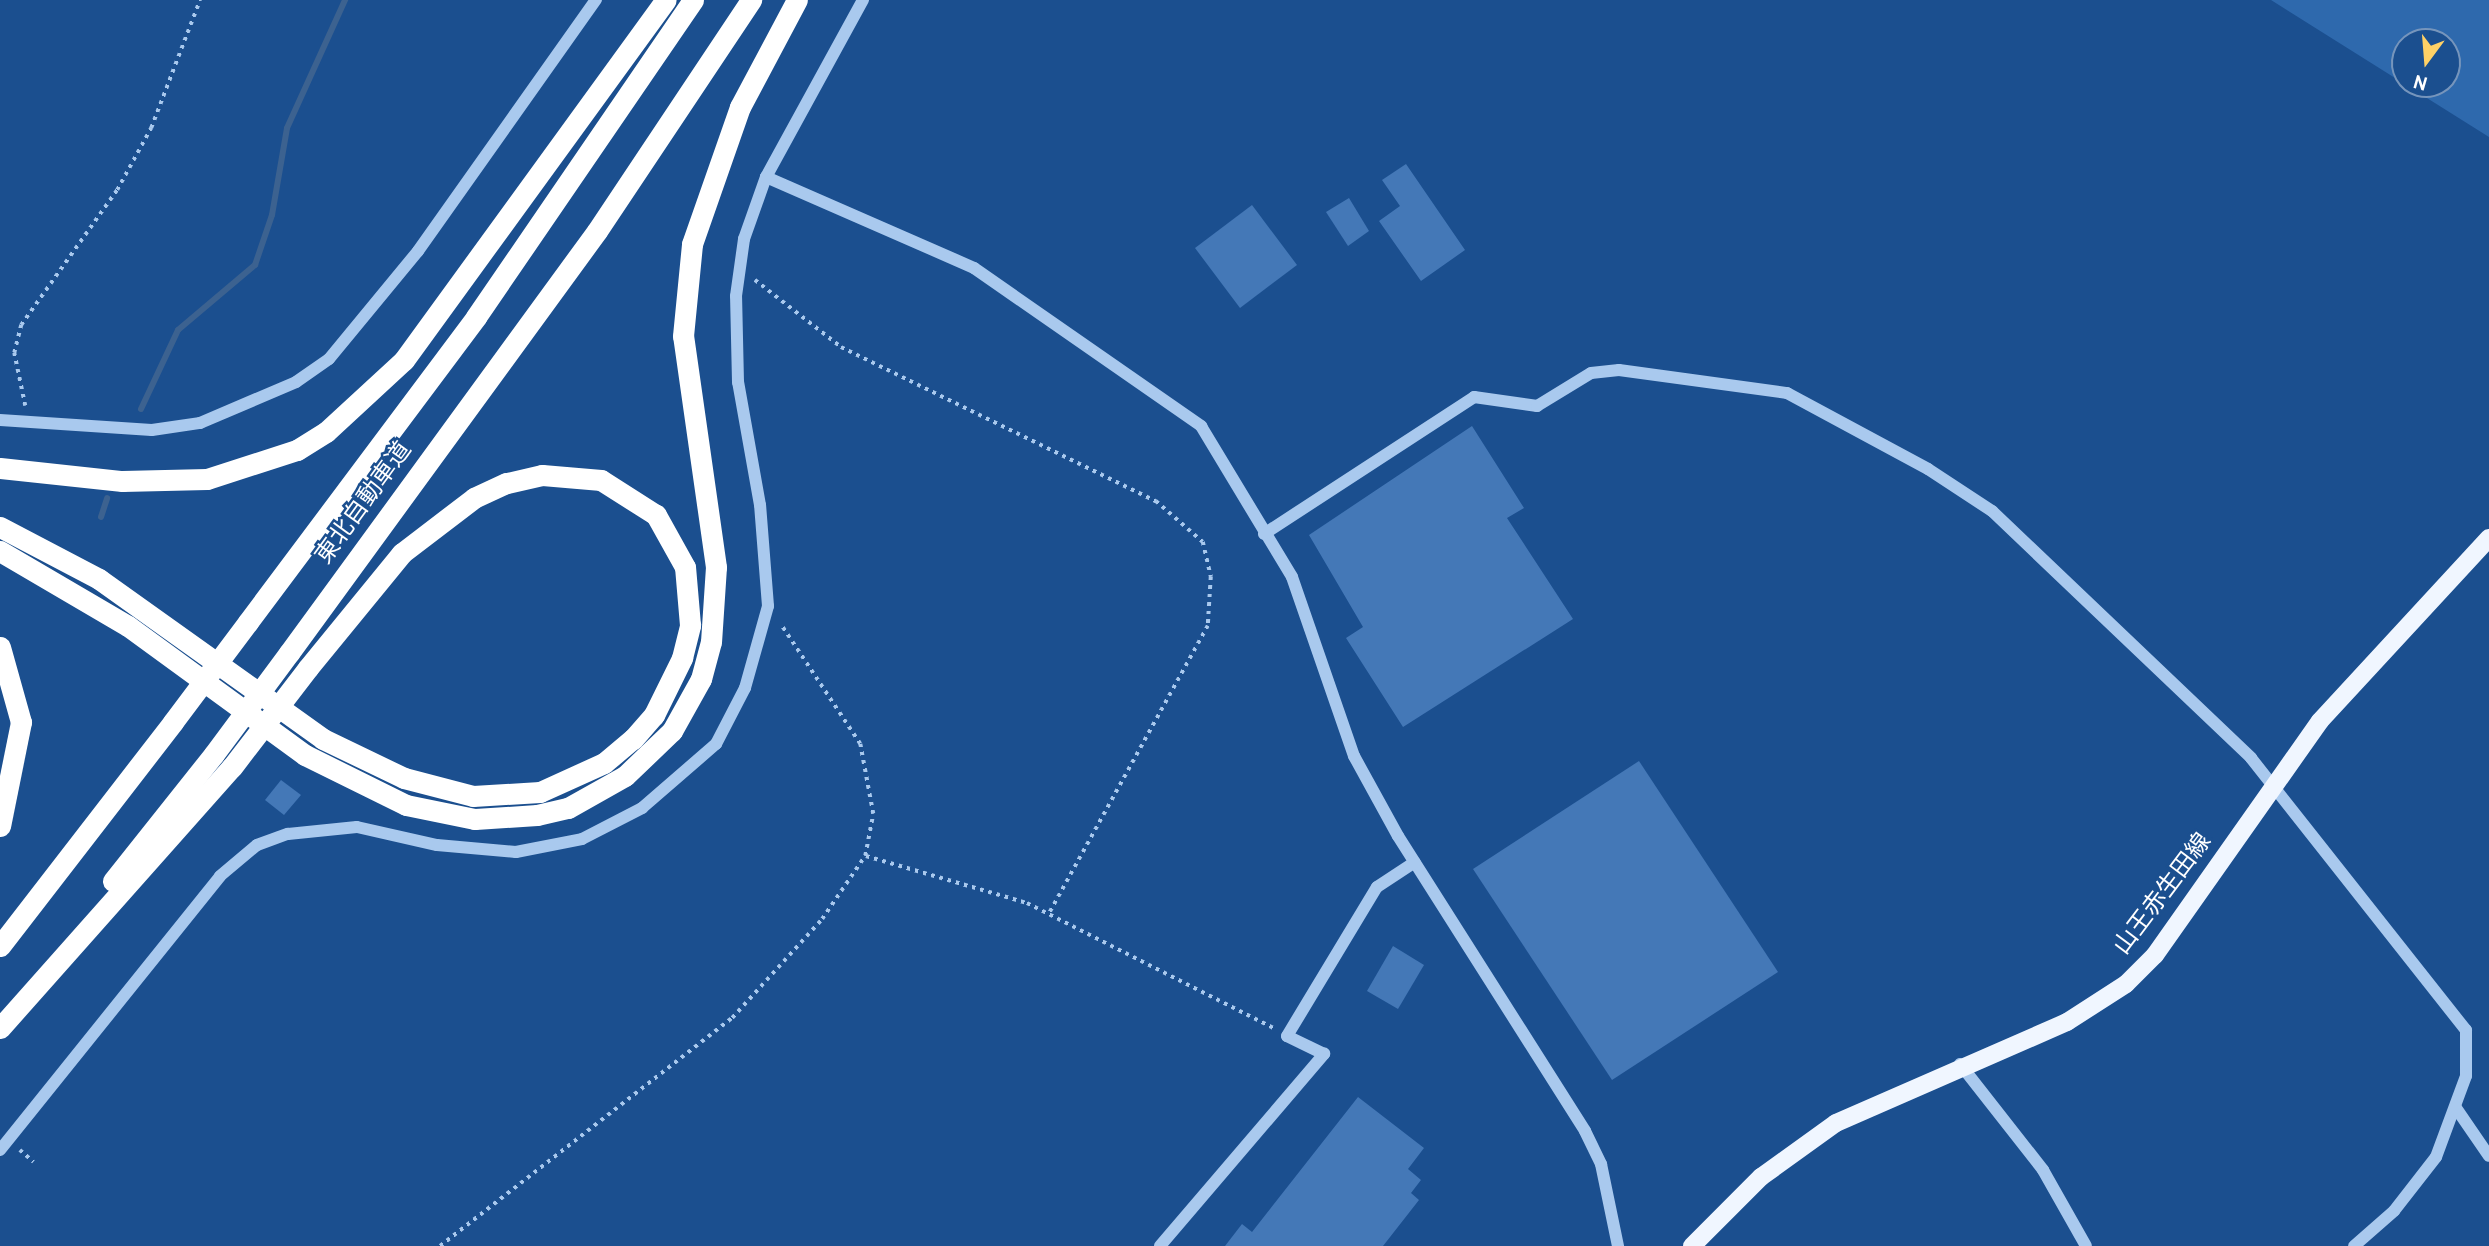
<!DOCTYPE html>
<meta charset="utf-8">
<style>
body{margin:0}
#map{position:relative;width:2489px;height:1246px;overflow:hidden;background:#1b4f8f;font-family:Overpass,"Noto Sans JP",sans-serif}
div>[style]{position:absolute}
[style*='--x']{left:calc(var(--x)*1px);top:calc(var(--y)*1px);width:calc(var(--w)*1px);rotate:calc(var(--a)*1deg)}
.green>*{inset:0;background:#2e69ad}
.stream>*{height:6px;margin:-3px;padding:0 3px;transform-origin:3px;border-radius:3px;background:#3c6290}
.building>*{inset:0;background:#4478b7}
.path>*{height:3.5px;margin-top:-1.75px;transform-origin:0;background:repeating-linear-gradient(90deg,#a9c9ee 0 3.5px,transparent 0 8.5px)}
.minor>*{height:12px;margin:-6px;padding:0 6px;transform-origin:6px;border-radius:6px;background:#a9c9ee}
.major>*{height:18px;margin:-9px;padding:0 9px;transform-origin:9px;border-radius:9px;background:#f0f6ff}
.highway>*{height:21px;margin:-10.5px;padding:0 10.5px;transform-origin:10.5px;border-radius:10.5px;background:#fff}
.highway-bridge>*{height:21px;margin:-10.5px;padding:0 10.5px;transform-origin:10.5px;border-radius:10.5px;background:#fff}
span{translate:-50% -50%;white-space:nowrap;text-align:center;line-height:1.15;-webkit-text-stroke:5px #1b4f8f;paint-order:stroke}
.street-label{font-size:24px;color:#fff}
.north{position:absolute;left:2391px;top:28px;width:70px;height:70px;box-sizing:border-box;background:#1b4f8f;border:2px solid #7695bc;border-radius:50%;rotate:196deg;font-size:19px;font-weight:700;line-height:28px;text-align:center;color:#fff}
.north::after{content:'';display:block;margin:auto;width:24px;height:32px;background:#ffd166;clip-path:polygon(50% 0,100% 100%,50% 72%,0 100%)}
</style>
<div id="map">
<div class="green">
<div style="clip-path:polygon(evenodd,2271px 0,2489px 0,2489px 137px,2271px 0,2405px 42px,2447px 42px,2447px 84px,2405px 84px,2405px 42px)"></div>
</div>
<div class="stream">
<div style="--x:141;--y:409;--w:87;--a:-64.9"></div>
<div style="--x:178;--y:330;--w:101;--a:-40.2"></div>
<div style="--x:255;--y:265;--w:53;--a:-71.2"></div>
<div style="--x:272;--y:215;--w:88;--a:-80.2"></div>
<div style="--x:287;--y:128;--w:141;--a:-65.6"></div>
<div style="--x:101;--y:517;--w:20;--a:-72"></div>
</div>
<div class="building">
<div style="clip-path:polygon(1406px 164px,1465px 250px,1421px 281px,1379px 221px,1400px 206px,1382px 180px)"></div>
<div style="clip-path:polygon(1349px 198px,1369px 231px,1348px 246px,1326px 212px)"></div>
<div style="clip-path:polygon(1252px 205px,1297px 265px,1240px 308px,1195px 248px)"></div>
<div style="clip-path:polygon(1472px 426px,1524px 508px,1507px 518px,1573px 619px,1403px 727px,1346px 638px,1363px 627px,1309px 535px)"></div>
<div style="clip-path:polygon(1639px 761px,1778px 972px,1612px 1080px,1473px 869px)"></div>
<div style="clip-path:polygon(281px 780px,301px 795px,284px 815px,265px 800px)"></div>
<div style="clip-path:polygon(1393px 946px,1424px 965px,1398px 1009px,1367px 991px)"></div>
<div style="clip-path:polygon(1358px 1097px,1424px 1148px,1408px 1169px,1421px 1180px,1411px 1193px,1419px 1200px,1383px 1246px,1225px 1246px,1242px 1224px,1252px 1232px)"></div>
</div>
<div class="path">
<div style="--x:755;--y:280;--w:109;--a:37.9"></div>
<div style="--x:841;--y:347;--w:351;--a:26.1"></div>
<div style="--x:1156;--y:501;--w:62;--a:41.1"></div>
<div style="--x:1203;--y:542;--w:36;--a:77"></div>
<div style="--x:1211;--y:577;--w:49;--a:93.5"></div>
<div style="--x:1208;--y:626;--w:329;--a:118.9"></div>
<div style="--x:25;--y:406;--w:54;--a:-101.7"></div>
<div style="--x:14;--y:353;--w:29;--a:-76"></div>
<div style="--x:21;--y:325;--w:166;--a:-54.6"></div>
<div style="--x:117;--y:190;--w:71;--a:-61.3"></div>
<div style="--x:151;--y:128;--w:137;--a:-69.1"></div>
<div style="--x:866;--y:856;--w:168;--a:16.3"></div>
<div style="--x:1027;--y:903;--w:276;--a:26.9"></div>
<div style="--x:20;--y:1150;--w:18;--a:41"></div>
<div style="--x:440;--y:1246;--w:370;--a:-38"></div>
<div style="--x:732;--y:1018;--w:134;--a:-47.7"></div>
<div style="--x:822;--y:919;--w:76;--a:-55.7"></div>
<div style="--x:865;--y:856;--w:43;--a:-79.2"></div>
<div style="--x:873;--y:814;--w:71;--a:-100.5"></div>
<div style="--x:860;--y:744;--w:143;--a:-123.6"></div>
</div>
<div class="minor">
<div style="--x:766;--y:177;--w:227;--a:23.6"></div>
<div style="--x:974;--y:268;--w:277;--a:34.8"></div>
<div style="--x:1201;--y:426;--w:176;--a:58.9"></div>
<div style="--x:1292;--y:577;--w:189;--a:70.9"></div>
<div style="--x:1354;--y:756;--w:91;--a:61.2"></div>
<div style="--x:1398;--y:836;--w:349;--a:57.6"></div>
<div style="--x:1585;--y:1131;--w:37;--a:64"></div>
<div style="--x:1601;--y:1164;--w:84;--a:78.3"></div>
<div style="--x:0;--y:420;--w:152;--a:3.8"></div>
<div style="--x:152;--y:430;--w:49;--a:-8.3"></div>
<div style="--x:200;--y:423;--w:104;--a:-23.1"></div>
<div style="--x:296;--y:382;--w:40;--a:-34.9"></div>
<div style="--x:329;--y:359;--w:140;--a:-50.5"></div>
<div style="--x:418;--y:251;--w:308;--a:-54.7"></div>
<div style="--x:1264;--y:534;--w:251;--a:-33.1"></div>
<div style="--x:1474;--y:397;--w:64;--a:8.1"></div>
<div style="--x:1537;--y:406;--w:63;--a:-31.4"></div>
<div style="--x:1591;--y:373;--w:28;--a:-6"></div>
<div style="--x:1619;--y:370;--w:170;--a:7.8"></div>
<div style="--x:1787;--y:393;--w:160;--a:28.3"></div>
<div style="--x:1928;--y:469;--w:77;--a:33.3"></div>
<div style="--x:1992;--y:511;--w:358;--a:43.6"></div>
<div style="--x:2251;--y:758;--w:347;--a:51.7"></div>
<div style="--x:2466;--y:1030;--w:46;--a:90"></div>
<div style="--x:2466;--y:1076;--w:86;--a:110.3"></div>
<div style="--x:2436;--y:1157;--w:68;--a:127.9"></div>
<div style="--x:2394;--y:1211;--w:53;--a:138.8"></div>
<div style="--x:1960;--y:1064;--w:135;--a:51.9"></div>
<div style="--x:2043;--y:1170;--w:87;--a:60.5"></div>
<div style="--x:2456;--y:1108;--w:58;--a:55.5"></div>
<div style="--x:0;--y:1150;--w:351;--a:-51.2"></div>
<div style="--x:220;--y:876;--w:48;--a:-40"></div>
<div style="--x:257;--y:845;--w:33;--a:-20"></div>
<div style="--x:288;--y:834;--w:69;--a:-5.8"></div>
<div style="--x:357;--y:827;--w:82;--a:12.7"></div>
<div style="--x:437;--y:845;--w:79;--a:5.1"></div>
<div style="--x:516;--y:852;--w:67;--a:-11.1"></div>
<div style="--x:582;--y:839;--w:68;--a:-27.3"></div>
<div style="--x:642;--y:808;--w:98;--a:-40.9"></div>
<div style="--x:716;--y:744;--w:63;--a:-62.6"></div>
<div style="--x:745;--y:688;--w:85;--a:-74.3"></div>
<div style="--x:768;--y:606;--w:101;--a:-94.5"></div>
<div style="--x:760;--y:505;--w:125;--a:-100.1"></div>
<div style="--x:738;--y:382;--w:86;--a:-91.3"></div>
<div style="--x:736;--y:296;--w:58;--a:-82"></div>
<div style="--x:744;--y:239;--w:66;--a:-70.5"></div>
<div style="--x:766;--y:177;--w:202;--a:-61.3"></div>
<div style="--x:1160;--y:1246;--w:253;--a:-49.5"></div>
<div style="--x:1324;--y:1054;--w:41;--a:-154.1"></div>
<div style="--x:1287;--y:1036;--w:174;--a:-58.9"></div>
<div style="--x:1377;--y:887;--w:45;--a:-33.3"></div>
</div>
<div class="major">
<div style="--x:1692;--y:1246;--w:98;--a:-45"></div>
<div style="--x:1761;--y:1177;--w:92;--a:-35.8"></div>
<div style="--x:1836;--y:1123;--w:252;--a:-23.6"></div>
<div style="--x:2067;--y:1022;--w:70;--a:-32.8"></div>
<div style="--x:2126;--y:984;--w:41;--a:-45"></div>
<div style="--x:2155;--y:955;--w:286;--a:-54.8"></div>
<div style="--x:2320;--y:721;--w:249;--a:-47.3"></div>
</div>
<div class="highway">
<div style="--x:0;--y:468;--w:123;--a:6.1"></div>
<div style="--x:122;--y:481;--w:85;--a:-1.3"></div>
<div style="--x:207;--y:479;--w:95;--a:-17.9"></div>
<div style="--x:297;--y:450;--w:34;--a:-32"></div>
<div style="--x:326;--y:432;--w:106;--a:-42.7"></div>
<div style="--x:404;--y:360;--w:445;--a:-54"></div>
<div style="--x:0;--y:527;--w:112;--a:27.7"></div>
<div style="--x:99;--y:579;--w:275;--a:35.5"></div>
<div style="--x:323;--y:739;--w:90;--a:25.7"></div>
<div style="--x:404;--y:778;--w:71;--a:14.6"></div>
<div style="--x:473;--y:796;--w:67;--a:-3.4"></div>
<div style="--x:540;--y:792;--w:70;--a:-24.4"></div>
<div style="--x:604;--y:763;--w:38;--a:-40"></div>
<div style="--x:633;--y:739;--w:32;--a:-49"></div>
<div style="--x:654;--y:715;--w:64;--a:-63.8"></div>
<div style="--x:682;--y:658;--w:34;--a:-76"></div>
<div style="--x:690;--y:625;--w:58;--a:-94.9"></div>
<div style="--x:685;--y:567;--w:60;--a:-119.1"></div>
<div style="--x:656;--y:515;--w:65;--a:-147.5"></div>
<div style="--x:601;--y:480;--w:59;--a:-175.2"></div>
<div style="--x:542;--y:475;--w:37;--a:167"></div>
<div style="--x:506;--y:483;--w:35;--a:155"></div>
<div style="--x:474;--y:498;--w:91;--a:142.6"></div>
<div style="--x:402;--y:553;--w:149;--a:129.3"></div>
<div style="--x:0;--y:551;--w:148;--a:30.4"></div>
<div style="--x:128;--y:626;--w:219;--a:36.1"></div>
<div style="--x:305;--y:755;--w:113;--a:26.3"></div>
<div style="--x:406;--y:805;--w:70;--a:11.5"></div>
<div style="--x:475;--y:819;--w:62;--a:-3.7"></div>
<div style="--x:537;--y:815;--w:32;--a:-13"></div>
<div style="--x:568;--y:808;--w:65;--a:-29.3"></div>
<div style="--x:625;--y:776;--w:65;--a:-43.8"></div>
<div style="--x:672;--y:731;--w:60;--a:-60.9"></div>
<div style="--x:701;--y:679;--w:38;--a:-75"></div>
<div style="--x:711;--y:642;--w:75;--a:-86.2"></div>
<div style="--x:716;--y:567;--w:233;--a:-98.1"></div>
<div style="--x:683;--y:336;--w:92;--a:-84.4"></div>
<div style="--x:692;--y:244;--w:145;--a:-70.7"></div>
<div style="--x:740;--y:107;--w:121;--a:-62"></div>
<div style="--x:248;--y:622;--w:381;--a:-53.2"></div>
<div style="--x:476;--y:317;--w:384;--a:-55.6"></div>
<div style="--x:0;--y:647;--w:78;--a:74.4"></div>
<div style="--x:21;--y:722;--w:106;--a:101.4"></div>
<div style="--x:289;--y:653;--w:522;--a:-53.88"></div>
<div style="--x:597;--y:231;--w:278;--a:-56.3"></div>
<div style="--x:113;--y:881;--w:162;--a:-51.5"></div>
<div style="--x:0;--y:946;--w:283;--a:-52.3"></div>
<div style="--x:0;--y:1028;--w:349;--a:-48.4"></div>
</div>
<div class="highway-bridge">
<div style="--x:173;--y:722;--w:125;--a:-53.1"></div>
<div style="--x:214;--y:754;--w:126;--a:-53.4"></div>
<div style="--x:232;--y:767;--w:125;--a:-52.5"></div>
</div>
<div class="street-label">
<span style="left:365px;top:504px;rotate:-54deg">東北自動車道</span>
<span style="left:2164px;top:895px;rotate:-53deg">山王赤生田線</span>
</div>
<div class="north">N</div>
</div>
